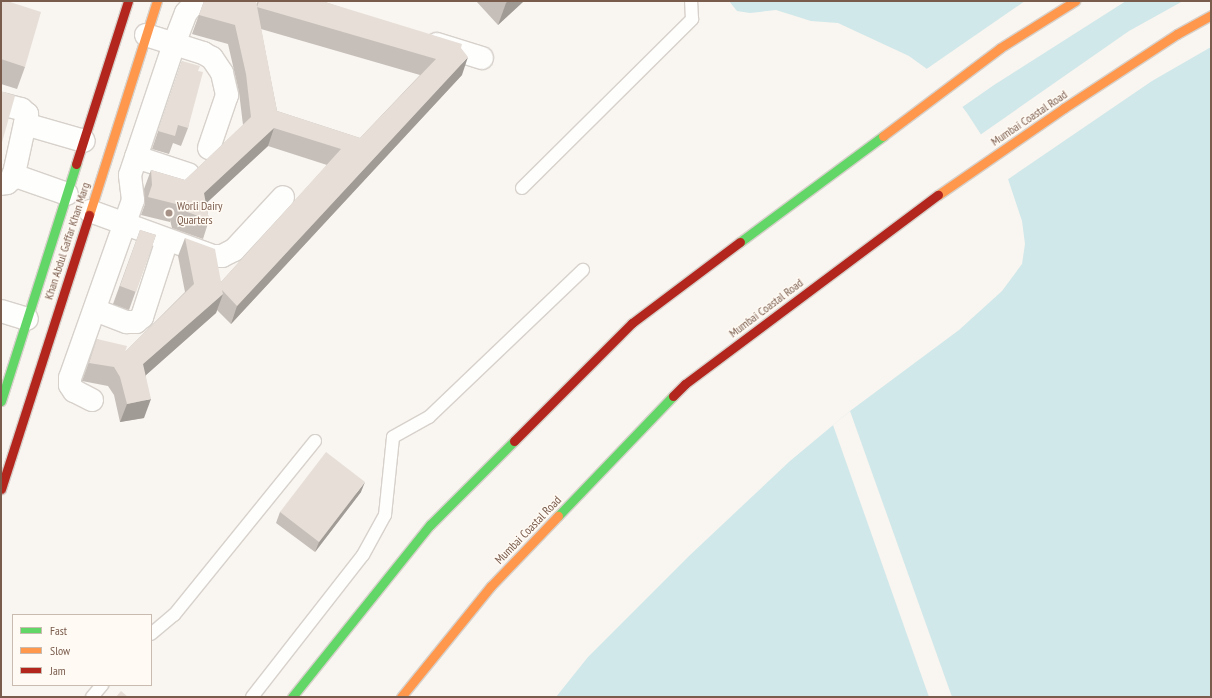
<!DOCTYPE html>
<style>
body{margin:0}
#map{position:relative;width:1212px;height:698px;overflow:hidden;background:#f9f5f0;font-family:"PT Sans Narrow",sans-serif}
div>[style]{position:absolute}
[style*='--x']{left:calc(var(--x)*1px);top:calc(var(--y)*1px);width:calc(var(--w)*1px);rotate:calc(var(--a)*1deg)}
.water>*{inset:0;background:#d0e8ea}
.pier>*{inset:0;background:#f9f5f0}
.roads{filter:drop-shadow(1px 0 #d7d1cb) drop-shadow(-1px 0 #d7d1cb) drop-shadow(0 1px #d7d1cb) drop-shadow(0 -1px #d7d1cb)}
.lane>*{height:12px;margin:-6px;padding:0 6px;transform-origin:6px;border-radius:6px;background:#fefefd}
.street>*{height:22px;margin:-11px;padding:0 11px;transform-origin:11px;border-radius:11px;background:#fefefd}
.fast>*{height:9px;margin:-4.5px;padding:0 4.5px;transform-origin:4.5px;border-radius:4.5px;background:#63d668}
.slow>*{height:9px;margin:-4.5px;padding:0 4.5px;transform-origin:4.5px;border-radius:4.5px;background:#ff974d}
.jam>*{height:9px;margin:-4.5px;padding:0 4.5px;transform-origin:4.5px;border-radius:4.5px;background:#b3261e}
.wall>*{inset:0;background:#c6bfb9}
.shaded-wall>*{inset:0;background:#a19b96}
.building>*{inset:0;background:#e6ded7}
.dots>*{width:11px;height:11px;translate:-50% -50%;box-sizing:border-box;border:2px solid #fffaf3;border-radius:50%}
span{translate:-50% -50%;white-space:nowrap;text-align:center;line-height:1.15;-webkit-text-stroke:3px #fffaf3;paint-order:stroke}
.street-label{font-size:12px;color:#7a5c4d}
.poi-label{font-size:12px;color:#7a5c4d}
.left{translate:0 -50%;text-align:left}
.frame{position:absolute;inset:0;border:2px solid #7a5c4d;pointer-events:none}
.legend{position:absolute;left:12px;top:614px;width:140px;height:72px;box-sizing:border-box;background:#fffaf3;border:1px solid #cabbb1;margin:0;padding:5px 7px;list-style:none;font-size:12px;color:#7a5c4d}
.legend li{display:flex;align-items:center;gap:8px;height:20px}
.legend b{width:20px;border:1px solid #cabbb1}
</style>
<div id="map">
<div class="water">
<div style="clip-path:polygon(729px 1px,1211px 1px,1211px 697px,556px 697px,588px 657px,689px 556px,790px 461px,850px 411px,959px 330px,1002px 291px,1022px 264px,1025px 244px,1022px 221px,1006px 173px,967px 113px,950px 91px,927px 69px,909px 56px,838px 23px,811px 21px,776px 10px,750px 13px,737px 11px)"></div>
</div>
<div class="pier">
<div style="clip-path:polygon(1025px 1px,1126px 1px,994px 85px,961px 108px,925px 70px)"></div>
<div style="clip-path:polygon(1183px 1px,1211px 1px,1211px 47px,1152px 81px,1007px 180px,980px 135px,1129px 31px)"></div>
<div style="clip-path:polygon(850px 411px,952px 697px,929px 697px,833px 425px)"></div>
</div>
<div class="roads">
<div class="lane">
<div style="--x:522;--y:188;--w:240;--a:-44.8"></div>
<div style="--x:692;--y:19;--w:18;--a:-93"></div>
<div style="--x:151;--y:634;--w:30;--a:-40"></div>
<div style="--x:174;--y:615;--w:224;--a:-51"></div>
<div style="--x:92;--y:697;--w:16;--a:-50"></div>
<div style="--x:252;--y:697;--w:180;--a:-52"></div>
<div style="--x:363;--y:555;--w:46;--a:-61.2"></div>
<div style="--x:385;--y:515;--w:78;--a:-84.1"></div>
<div style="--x:393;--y:437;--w:41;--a:-29.1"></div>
<div style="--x:429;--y:417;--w:213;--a:-43.7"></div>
</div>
<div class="street">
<div style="--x:146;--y:35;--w:60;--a:17.5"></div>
<div style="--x:203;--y:53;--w:10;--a:29"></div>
<div style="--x:212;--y:58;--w:18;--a:56"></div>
<div style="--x:222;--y:73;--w:23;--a:77"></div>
<div style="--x:227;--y:95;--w:56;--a:108.8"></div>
<div style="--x:437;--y:44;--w:47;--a:17.3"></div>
<div style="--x:1;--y:104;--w:21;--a:14"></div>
<div style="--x:21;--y:109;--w:8;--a:40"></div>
<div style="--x:27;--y:114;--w:66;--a:102.3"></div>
<div style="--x:13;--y:178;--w:8;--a:140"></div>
<div style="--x:7;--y:183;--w:6;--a:171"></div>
<div style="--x:25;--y:124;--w:61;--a:16.1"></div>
<div style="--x:136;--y:157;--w:55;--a:18.1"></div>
<div style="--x:13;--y:175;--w:57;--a:19.4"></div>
<div style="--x:90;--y:211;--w:131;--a:20.1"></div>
<div style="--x:213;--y:256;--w:9;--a:0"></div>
<div style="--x:222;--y:256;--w:13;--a:-27"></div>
<div style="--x:234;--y:250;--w:72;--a:-47.2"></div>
<div style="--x:95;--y:310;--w:34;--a:21"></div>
<div style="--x:127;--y:322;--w:9;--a:0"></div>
<div style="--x:136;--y:322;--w:8;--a:-40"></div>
<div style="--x:142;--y:317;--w:81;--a:-72"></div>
<div style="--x:1;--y:311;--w:27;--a:17"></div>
<div style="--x:92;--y:400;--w:20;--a:-153"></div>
<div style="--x:74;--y:391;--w:7;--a:-124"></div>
<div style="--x:70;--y:385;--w:7;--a:-90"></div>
<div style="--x:70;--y:378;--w:189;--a:-70.5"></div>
<div style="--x:133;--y:200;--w:25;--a:-97"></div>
<div style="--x:130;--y:175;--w:138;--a:-71.4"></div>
<div style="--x:174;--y:44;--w:33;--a:-69"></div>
<div style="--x:186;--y:13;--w:16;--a:-50"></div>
</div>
<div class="fast">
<div style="--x:740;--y:242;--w:178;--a:-36.5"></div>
<div style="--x:1;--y:401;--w:249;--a:-72.4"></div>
<div style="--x:558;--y:516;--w:166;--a:-46.2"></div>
<div style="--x:292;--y:697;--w:221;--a:-51.3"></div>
<div style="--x:430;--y:525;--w:119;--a:-45"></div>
</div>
<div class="slow">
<div style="--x:883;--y:136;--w:146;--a:-36.9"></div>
<div style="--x:1000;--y:48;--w:89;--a:-32.1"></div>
<div style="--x:938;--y:195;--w:153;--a:-34.6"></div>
<div style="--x:1064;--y:108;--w:135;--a:-33.2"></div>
<div style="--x:1177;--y:34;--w:39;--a:-29"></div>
<div style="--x:89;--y:215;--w:225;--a:-72.4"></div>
<div style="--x:401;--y:697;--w:143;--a:-51"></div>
<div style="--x:491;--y:586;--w:97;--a:-46.3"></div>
</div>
<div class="jam">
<div style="--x:76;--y:164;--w:171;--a:-72.3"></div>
<div style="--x:673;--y:396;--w:17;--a:-45"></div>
<div style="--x:685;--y:384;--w:316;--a:-36.8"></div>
<div style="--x:514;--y:441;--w:167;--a:-45"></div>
<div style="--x:632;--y:323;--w:135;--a:-36.9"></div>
<div style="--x:1;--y:489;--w:288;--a:-72.2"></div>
</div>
</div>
<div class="wall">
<div style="clip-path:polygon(1px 1px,25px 67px,17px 89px,1px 84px)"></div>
<div style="clip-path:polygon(evenodd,204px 1px,256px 5px,258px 1px,322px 1px,461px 48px,462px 75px,231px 324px,217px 310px,216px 313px,146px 375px,144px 418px,120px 422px,114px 395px,108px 386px,82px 381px,97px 339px,125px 352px,185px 292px,178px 256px,185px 238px,221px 282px,327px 165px,268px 146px,206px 203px,209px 220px,203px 239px,172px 228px,170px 220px,170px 222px,141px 215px,145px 204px,144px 189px,151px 170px,185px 180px,243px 125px,239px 92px,228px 44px,192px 34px,204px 1px,261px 29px,420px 75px,360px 138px,277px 111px,261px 29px)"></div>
<div style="clip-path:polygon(476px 1px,524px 1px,498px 25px)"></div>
<div style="clip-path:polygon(182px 61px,198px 71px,188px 128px,181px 146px,173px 143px,169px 154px,152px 149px)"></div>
<div style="clip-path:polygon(140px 230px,156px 235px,129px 310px,113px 304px)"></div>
<div style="clip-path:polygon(361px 492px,315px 552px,276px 523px,280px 512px)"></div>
</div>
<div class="shaded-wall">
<div style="clip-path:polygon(508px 1px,524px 1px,498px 25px,506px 3px)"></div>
<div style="clip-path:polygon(468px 57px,462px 75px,231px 324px,237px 306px)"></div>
<div style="clip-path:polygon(274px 128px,268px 146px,198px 211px,204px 193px)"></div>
<div style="clip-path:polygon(223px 294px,216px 313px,137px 383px,143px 364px)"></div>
<div style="clip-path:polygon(151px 399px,144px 418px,120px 422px,127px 404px)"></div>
<div style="clip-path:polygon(365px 482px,361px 492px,315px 552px,319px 542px)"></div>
</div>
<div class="building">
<div style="clip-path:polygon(1px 1px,7px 1px,41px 12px,25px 67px,1px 59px)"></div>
<div style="clip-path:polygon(204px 1px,256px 1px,277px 111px,360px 138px,436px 59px,257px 7px,259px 1px,322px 1px,462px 44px,461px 48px,468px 57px,237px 306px,222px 290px,223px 294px,143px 364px,151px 399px,127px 404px,120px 377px,114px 367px,89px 363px,97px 339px,127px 346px,125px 352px,194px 284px,185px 238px,215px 249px,221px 282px,341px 149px,274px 128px,204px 193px,209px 220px,179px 209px,177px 202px,176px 204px,148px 197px,152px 185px,151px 170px,185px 180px,251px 117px,246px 74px,235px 25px,199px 15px)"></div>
<div style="clip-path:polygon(182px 61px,200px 66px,198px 71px,203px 72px,188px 128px,178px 125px,175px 136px,158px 131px)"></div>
<div style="clip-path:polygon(1px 91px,15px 96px,1px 146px)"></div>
<div style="clip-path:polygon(140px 230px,156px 235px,136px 292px,120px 286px)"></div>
<div style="clip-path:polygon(326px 452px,365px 482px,319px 542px,280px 512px)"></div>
<div style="clip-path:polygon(121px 691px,128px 697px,116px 697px)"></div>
</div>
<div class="dots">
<div style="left:169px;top:213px;background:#a69286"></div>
</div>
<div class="street-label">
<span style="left:1029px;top:118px;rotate:-34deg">Mumbai Coastal Road</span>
<span style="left:67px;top:241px;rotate:-72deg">Khan Abdul Gaffar Khan Marg</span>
<span style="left:766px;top:308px;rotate:-37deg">Mumbai Coastal Road</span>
<span style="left:528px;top:530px;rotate:-46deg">Mumbai Coastal Road</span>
</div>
<div class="poi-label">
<span class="left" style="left:177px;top:213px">Worli Dairy<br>Quarters</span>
</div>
<div class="frame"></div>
<ul class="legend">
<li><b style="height:5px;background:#63d668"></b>Fast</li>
<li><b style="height:5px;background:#ff974d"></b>Slow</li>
<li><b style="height:5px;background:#b3261e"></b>Jam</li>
</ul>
</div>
